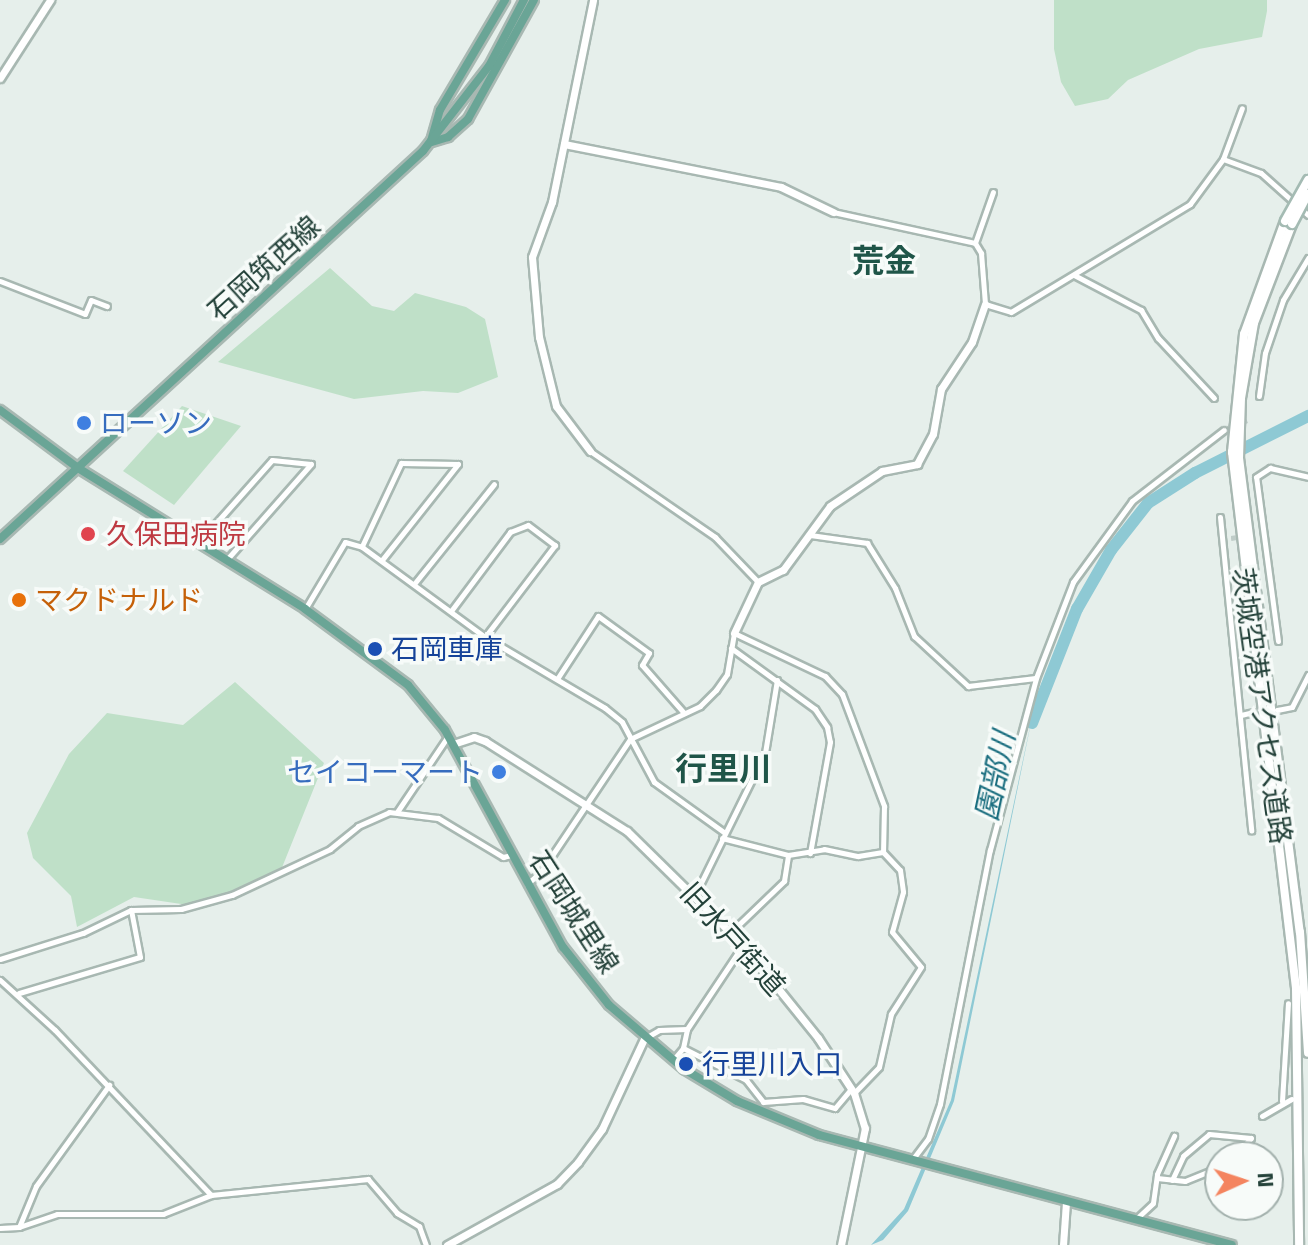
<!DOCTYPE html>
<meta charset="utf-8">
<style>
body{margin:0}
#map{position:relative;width:1308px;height:1245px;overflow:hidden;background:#e6efeb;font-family:"Titillium Web","Noto Sans JP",sans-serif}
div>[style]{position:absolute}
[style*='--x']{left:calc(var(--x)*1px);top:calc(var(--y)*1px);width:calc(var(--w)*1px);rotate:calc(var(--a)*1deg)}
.green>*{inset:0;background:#bfe0c8}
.water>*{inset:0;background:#8ec9d4}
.river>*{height:12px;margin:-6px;padding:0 6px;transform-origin:6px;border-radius:6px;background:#8ec9d4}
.minor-tunnel>*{height:5px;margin-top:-2.5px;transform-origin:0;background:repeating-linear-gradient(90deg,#bfccc8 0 5px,transparent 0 7.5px)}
.roads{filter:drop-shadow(2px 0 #a8b8b2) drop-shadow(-2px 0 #a8b8b2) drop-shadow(0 2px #a8b8b2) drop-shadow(0 -2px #a8b8b2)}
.minor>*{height:5px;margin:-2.5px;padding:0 2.5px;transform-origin:2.5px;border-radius:2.5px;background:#fff}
.tertiary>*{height:7px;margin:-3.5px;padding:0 3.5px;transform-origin:3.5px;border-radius:3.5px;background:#fff}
.secondary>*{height:8px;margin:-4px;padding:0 4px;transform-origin:4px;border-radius:4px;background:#fff}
.primary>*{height:8px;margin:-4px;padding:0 4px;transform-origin:4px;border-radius:4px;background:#6aa596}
.bridges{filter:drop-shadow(2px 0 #a4bbb3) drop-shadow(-2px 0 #a4bbb3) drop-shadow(0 2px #a4bbb3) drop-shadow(0 -2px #a4bbb3)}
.secondary-bridge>*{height:8px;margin:-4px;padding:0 4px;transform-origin:4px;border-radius:4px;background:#fff}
.dots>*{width:22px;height:22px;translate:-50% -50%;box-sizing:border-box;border:4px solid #f7fbf9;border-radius:50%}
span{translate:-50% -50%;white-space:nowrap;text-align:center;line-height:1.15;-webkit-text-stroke:7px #f7fbf9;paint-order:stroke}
.street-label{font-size:28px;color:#24423a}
.shop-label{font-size:28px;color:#366cbe}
.left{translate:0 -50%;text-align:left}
.right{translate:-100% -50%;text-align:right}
.health-label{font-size:28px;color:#be3a42}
.food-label{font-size:28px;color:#c56008}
.transit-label{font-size:28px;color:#164399}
.water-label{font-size:30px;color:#1c6f80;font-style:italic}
.quarter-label{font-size:32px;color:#1f5548;font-weight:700}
.north{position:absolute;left:1204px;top:1141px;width:80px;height:80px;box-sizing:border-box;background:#f7fbf9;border:2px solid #a3b1ad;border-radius:50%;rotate:87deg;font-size:22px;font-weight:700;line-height:32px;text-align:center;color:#24423a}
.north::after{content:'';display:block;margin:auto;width:28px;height:36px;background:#f4845f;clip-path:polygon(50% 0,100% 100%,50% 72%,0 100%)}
</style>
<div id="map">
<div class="green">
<div style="clip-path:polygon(1054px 0,1267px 0,1267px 11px,1262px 37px,1199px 49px,1128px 80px,1108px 99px,1075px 106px,1061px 82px,1054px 49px)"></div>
<div style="clip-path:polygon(330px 268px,372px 306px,394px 311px,415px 293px,466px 307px,485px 319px,498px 377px,458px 393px,423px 391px,354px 399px,218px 362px)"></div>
<div style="clip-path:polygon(182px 406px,241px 426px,174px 505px,123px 471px)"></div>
<div style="clip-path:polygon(235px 682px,324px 763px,277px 880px,188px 905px,134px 897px,77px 927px,71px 896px,33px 858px,27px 833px,69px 754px,107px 713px,183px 725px)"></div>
</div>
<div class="water">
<div style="clip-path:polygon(1034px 708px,954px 1101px,908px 1211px,883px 1240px,871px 1245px,904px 1209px,951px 1100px)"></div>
</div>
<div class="river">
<div style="--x:1032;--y:723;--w:123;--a:-68.5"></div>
<div style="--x:1077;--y:609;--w:68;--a:-60"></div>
<div style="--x:1111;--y:550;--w:60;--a:-51.8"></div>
<div style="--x:1148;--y:503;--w:56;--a:-32.6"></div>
<div style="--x:1195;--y:473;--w:127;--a:-26.8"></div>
</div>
<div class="minor-tunnel">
<div style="--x:1224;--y:430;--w:25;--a:-23"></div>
<div style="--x:1231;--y:538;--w:12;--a:-9"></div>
</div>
<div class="roads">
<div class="minor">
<div style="--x:1223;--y:159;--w:40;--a:20.2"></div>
<div style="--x:1261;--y:173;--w:63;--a:41.8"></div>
<div style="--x:833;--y:212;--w:145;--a:12.3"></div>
<div style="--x:975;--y:243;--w:12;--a:59"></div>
<div style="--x:981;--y:253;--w:51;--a:85.5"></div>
<div style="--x:985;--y:304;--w:27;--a:17"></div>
<div style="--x:1011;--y:312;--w:209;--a:-31.1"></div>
<div style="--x:1190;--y:204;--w:56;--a:-53.7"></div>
<div style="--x:1223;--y:159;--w:54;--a:-69.6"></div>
<div style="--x:975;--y:243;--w:54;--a:-70.6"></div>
<div style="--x:1074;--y:275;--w:76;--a:27.6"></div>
<div style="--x:1141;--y:310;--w:33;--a:59"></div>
<div style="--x:1158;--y:338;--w:82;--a:47"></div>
<div style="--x:0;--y:281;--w:91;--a:21.2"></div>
<div style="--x:85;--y:314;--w:15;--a:-67"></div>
<div style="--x:91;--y:300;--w:17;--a:21"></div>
<div style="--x:1259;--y:396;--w:43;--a:-82.1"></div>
<div style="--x:1265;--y:353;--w:56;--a:-71.2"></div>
<div style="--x:1283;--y:300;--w:49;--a:-59.2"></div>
<div style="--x:590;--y:451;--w:152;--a:34.5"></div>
<div style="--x:715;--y:537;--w:62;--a:46.3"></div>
<div style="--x:1220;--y:517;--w:315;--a:84.3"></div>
<div style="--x:810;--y:535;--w:58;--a:8"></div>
<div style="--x:867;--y:543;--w:53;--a:58.1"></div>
<div style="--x:895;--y:588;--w:52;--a:68.4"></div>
<div style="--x:914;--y:636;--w:74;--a:42.8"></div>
<div style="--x:968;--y:686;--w:68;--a:-6.7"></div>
<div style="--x:200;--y:541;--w:108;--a:-48.4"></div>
<div style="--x:272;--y:460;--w:39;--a:6"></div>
<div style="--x:311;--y:464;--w:125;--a:131.4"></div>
<div style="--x:362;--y:546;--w:92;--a:-64.8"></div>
<div style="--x:401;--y:463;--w:57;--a:1"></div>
<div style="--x:458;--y:464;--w:122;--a:128.4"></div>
<div style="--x:414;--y:584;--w:128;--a:-51.3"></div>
<div style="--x:305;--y:609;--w:78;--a:-59.2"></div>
<div style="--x:345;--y:542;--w:18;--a:16"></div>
<div style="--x:362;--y:547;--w:152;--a:36.2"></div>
<div style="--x:485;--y:637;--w:139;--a:30.6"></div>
<div style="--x:605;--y:708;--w:22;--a:39"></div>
<div style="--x:622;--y:722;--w:68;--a:61.9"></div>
<div style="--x:654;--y:782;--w:87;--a:35.7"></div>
<div style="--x:451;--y:611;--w:99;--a:-53.2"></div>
<div style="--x:510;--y:532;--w:19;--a:-21"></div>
<div style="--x:528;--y:525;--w:34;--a:37"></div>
<div style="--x:555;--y:545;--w:116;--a:127.3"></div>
<div style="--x:1278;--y:641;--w:165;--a:-97.6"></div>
<div style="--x:1256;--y:477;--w:17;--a:-33"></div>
<div style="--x:1270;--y:468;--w:39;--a:13"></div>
<div style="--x:731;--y:648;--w:104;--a:36"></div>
<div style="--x:815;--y:709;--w:22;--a:56"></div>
<div style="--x:827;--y:727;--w:15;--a:79"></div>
<div style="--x:830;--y:742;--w:113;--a:100.2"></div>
<div style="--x:557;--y:679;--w:75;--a:-56.9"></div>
<div style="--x:598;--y:616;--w:63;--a:36"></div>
<div style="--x:649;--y:653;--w:14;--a:120"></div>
<div style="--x:642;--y:665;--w:64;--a:48.8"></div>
<div style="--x:1277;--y:710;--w:15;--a:-11"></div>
<div style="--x:1292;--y:707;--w:36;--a:-63"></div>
<div style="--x:1241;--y:715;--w:12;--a:-14"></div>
<div style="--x:397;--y:812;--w:92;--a:-56.1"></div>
<div style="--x:722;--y:838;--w:68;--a:14.4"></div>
<div style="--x:527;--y:884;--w:18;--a:-41"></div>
<div style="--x:541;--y:872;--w:160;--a:-56.2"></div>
<div style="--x:630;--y:739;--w:77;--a:-25.2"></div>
<div style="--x:700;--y:706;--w:23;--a:-45"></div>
<div style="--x:716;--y:690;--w:19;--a:-55"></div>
<div style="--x:727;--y:674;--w:42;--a:-80.3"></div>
<div style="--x:734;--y:633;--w:101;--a:25.3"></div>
<div style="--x:825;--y:676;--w:25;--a:47"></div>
<div style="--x:842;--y:694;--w:120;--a:69.4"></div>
<div style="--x:884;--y:806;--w:46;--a:91.2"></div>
<div style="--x:883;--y:852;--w:25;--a:47"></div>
<div style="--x:900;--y:870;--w:22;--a:82"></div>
<div style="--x:903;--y:892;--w:41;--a:105.4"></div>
<div style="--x:892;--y:932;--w:45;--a:50.4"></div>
<div style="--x:921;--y:967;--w:56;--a:122.6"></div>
<div style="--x:891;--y:1014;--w:54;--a:102.8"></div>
<div style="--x:879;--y:1067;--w:36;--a:134"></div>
<div style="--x:695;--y:895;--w:158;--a:-63.8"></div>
<div style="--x:765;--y:753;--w:74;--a:-80.7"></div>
<div style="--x:731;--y:932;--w:74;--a:-43.9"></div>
<div style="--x:784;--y:881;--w:26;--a:-81"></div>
<div style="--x:788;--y:855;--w:36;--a:-9"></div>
<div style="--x:824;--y:849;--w:35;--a:12"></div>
<div style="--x:858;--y:856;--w:25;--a:-9"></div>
<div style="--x:0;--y:959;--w:87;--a:-17.4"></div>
<div style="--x:83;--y:933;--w:53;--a:-25.6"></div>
<div style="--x:131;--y:910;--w:50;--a:-1.1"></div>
<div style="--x:181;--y:909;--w:53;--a:-15.4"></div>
<div style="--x:232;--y:895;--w:108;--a:-25.1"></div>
<div style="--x:330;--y:849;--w:36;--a:-39"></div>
<div style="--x:358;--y:826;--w:34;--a:-24"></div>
<div style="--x:389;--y:812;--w:49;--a:7"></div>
<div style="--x:438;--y:818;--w:76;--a:31"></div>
<div style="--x:503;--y:857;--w:8;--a:-14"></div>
<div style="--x:0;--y:980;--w:74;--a:42.3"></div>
<div style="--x:55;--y:1030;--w:227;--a:46.6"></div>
<div style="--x:19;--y:993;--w:126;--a:-16.6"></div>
<div style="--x:140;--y:957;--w:48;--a:-100.8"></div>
<div style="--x:647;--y:1037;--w:14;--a:-30"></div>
<div style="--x:659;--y:1030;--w:28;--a:-2"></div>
<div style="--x:687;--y:1029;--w:101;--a:-56.3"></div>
<div style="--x:683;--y:1048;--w:19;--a:-78"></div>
<div style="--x:673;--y:1060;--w:16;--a:-50"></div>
<div style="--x:683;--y:1048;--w:71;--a:26.9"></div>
<div style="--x:746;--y:1080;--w:28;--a:52"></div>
<div style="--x:763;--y:1102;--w:40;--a:-4.3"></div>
<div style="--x:803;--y:1099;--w:33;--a:16"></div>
<div style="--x:835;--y:1108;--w:25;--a:-50"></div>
<div style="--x:1282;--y:1101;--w:98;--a:-86.5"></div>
<div style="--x:1262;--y:1116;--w:34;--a:-30"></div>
<div style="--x:912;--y:1160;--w:26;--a:-53"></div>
<div style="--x:928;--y:1139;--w:37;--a:-71"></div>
<div style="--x:940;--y:1104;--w:259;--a:-78.9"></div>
<div style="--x:990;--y:850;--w:178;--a:-75"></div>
<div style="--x:1036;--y:678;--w:103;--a:-68.9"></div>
<div style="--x:1073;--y:582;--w:100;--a:-53.9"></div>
<div style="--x:1132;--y:501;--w:116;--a:-37.7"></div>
<div style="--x:1157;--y:1178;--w:28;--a:6"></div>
<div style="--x:1185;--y:1181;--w:38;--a:-22"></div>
<div style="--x:1172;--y:1180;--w:26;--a:-65"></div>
<div style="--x:1183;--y:1156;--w:34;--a:-40"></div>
<div style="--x:1209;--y:1134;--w:42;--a:5.4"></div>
<div style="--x:1251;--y:1138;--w:26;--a:133"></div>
<div style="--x:1136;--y:1219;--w:23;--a:-43"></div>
<div style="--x:1153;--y:1203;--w:29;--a:-82"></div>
<div style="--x:1157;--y:1174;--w:42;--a:-65.9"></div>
<div style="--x:19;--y:1227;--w:44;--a:-67.5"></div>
<div style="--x:36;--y:1186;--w:125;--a:-54.1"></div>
<div style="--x:0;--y:1228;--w:19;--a:-3"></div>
<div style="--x:19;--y:1227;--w:40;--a:-18.9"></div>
<div style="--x:57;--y:1214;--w:106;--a:0"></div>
<div style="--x:163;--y:1214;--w:52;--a:-21.6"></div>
<div style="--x:211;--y:1195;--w:158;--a:-5.8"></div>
<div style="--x:368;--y:1179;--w:45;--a:49.5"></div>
<div style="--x:397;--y:1213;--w:26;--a:31"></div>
<div style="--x:419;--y:1226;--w:20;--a:70"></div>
</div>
<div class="tertiary">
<div style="--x:0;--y:78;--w:93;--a:-57.3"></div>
<div style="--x:564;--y:144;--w:221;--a:11.2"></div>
<div style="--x:781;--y:187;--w:58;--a:25.7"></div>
<div style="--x:590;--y:451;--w:56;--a:-127.1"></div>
<div style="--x:556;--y:406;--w:71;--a:-103.8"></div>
<div style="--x:539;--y:337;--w:80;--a:-95"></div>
<div style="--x:532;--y:257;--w:59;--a:-70"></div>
<div style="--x:552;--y:202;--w:206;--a:-78.5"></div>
<div style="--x:734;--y:633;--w:56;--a:-64.8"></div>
<div style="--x:758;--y:582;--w:28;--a:-26"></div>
<div style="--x:783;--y:570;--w:79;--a:-53.7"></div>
<div style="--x:830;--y:506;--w:63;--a:-33.9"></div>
<div style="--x:882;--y:471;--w:36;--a:-11"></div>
<div style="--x:917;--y:464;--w:34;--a:-62"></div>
<div style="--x:933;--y:434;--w:46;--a:-79.9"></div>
<div style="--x:941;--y:389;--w:56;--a:-56.6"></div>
<div style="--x:972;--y:342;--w:40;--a:-71.1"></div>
<div style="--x:453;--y:744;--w:22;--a:-18"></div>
<div style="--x:474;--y:737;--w:12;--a:20"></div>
<div style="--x:485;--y:741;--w:168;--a:32.4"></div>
<div style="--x:627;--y:831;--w:163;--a:44.5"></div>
<div style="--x:743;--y:945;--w:119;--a:51.1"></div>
<div style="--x:818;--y:1038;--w:66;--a:56.8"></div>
<div style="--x:854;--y:1093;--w:37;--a:73"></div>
<div style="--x:865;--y:1128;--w:119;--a:101.6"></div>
<div style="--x:447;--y:1245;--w:126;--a:-29"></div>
<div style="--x:557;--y:1184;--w:30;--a:-46"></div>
<div style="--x:578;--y:1162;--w:41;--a:-54"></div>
<div style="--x:602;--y:1129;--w:99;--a:-65"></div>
<div style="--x:1063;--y:1245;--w:43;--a:-86"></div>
</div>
<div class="secondary">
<div style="--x:1285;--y:221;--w:120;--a:109.9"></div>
<div style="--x:1244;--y:334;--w:119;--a:95.8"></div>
<div style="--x:1232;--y:452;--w:540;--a:83.19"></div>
<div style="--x:1296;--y:988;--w:257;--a:89.3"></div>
<div style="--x:1292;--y:224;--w:106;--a:111"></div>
<div style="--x:1254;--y:323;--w:76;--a:99.8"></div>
<div style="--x:1241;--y:398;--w:60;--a:91.9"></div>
<div style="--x:1239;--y:458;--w:478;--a:82.7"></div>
<div style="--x:1300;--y:932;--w:121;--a:86.2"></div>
</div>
<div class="primary">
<div style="--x:431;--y:141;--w:32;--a:-74"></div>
<div style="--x:440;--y:110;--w:128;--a:-59.4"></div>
<div style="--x:432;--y:142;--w:17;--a:-17"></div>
<div style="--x:448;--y:137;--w:27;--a:-42"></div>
<div style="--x:468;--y:119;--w:136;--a:-61"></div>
<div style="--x:0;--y:410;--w:97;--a:36.6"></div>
<div style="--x:78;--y:468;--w:267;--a:31.8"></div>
<div style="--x:305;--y:609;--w:128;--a:36.4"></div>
<div style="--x:408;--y:685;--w:58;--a:50.6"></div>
<div style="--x:445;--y:730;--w:247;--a:61.5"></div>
<div style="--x:563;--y:947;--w:74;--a:51.6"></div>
<div style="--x:609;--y:1005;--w:99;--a:40.5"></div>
<div style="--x:684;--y:1069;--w:62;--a:31.1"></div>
<div style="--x:737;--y:1101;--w:89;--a:22.5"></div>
<div style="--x:819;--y:1135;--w:427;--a:14.9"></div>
<div style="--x:0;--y:539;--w:574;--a:-42.53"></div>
<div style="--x:423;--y:151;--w:108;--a:-52.2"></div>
<div style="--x:489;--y:66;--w:75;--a:-62.1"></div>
</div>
</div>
<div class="bridges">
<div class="secondary-bridge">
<div style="--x:1285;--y:221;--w:47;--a:-60.7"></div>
<div style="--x:1292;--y:224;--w:34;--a:-62"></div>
</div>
</div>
<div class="dots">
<div style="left:84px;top:423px;background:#3f7fe0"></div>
<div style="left:88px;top:534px;background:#e0444e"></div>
<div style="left:19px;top:600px;background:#e8710a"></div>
<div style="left:375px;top:649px;background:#1a4fb4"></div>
<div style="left:499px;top:772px;background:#3f7fe0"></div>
<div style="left:686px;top:1064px;background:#1a4fb4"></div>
</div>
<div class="street-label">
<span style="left:264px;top:268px;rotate:-42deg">石岡筑西線</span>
<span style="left:1262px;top:706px;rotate:82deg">茨城空港アクセス道路</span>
<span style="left:574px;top:912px;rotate:57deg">石岡城里線</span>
<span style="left:733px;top:939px;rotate:48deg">旧水戸街道</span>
</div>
<div class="shop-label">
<span class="left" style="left:100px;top:423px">ローソン</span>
<span class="right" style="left:483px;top:772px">セイコーマート</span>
</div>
<div class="health-label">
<span class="left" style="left:106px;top:534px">久保田病院</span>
</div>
<div class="food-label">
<span class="left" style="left:35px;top:600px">マクドナルド</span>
</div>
<div class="transit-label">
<span class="left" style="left:391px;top:649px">石岡車庫</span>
<span class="left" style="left:702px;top:1064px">行里川入口</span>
</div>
<div class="water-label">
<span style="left:995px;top:776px;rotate:-78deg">園部川</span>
</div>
<div class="quarter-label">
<span style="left:884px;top:260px">荒金</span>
<span style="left:723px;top:768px">行里川</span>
</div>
<div class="north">N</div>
</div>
